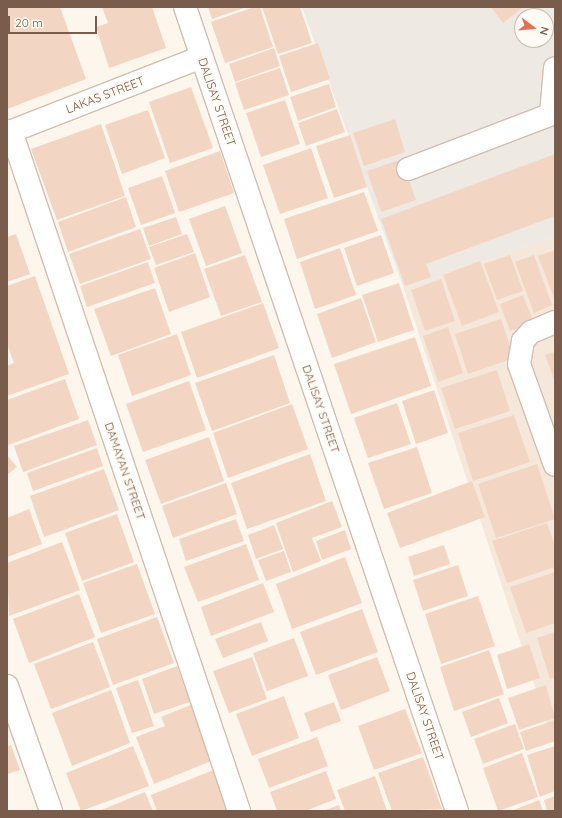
<!DOCTYPE html>
<style>
body{margin:0}
#map{position:relative;width:562px;height:818px;overflow:hidden;background:#fdf6ec;font-family:Quicksand,sans-serif}
div>[style]{position:absolute}
[style*='--x']{left:calc(var(--x)*1px);top:calc(var(--y)*1px);width:calc(var(--w)*1px);rotate:calc(var(--a)*1deg)}
.residential>*{inset:0;background:#f5e8da}
.industrial>*{inset:0;background:#efe9e4}
.building>*{inset:0;background:#f3d5c3}
.roads{filter:drop-shadow(1px 0 #d1beb0) drop-shadow(-1px 0 #d1beb0) drop-shadow(0 1px #d1beb0) drop-shadow(0 -1px #d1beb0)}
.minor>*{height:22px;margin:-11px;padding:0 11px;transform-origin:11px;border-radius:11px;background:#fff}
span{translate:-50% -50%;white-space:nowrap;text-align:center;line-height:1.15;-webkit-text-stroke:3.5px #fffaf3;paint-order:stroke}
.street-label{font-size:12px;color:#7a5c4d}
.frame{position:absolute;inset:0;border:8px solid #7a5c4d;pointer-events:none}
.north{position:absolute;left:514px;top:8px;width:40px;height:40px;box-sizing:border-box;background:#fffaf3;border:1px solid #cabbb1;border-radius:50%;rotate:106deg;font-size:11px;font-weight:700;line-height:16px;text-align:center;color:#7a5c4d}
.north::after{content:'';display:block;margin:auto;width:14px;height:18px;background:#e76f51;clip-path:polygon(50% 0,100% 100%,50% 72%,0 100%)}
.scale{position:absolute;left:8px;top:16px;width:89px;height:18px;box-sizing:border-box;border:2px solid #7a5c4d;border-top:0;padding-left:5px;font-size:12px;line-height:14px;white-space:nowrap;color:#7a5c4d;-webkit-text-stroke:3px #fffaf3;paint-order:stroke}
</style>
<div id="map">
<div class="residential">
<div style="clip-path:polygon(555px 237px,555px 747px,404px 289px)"></div>
</div>
<div class="industrial">
<div style="clip-path:polygon(evenodd,302px 7px,555px 7px,555px 237px,404px 289px,302px 7px,522px 16px,546px 16px,546px 40px,522px 40px,522px 16px)"></div>
</div>
<div class="building">
<div style="clip-path:polygon(8px 7px,60px 7px,86px 79px,7px 109px)"></div>
<div style="clip-path:polygon(102px 7px,152px 7px,166px 48px,109px 68px,96px 27px,108px 23px)"></div>
<div style="clip-path:polygon(208px 7px,247px 7px,212px 19px)"></div>
<div style="clip-path:polygon(254px 7px,260px 7px,273px 47px,225px 63px,211px 22px)"></div>
<div style="clip-path:polygon(262px 7px,300px 7px,312px 43px,278px 54px)"></div>
<div style="clip-path:polygon(491px 7px,523px 7px,503px 23px)"></div>
<div style="clip-path:polygon(318px 43px,330px 79px,291px 92px,279px 56px)"></div>
<div style="clip-path:polygon(274px 48px,280px 66px,235px 82px,229px 64px)"></div>
<div style="clip-path:polygon(280px 68px,289px 95px,244px 110px,235px 83px)"></div>
<div style="clip-path:polygon(329px 84px,336px 107px,298px 121px,290px 97px)"></div>
<div style="clip-path:polygon(191px 87px,213px 148px,170px 163px,149px 102px)"></div>
<div style="clip-path:polygon(285px 100px,300px 144px,261px 157px,246px 113px)"></div>
<div style="clip-path:polygon(337px 109px,345px 132px,306px 146px,298px 123px)"></div>
<div style="clip-path:polygon(148px 110px,165px 158px,122px 174px,105px 125px)"></div>
<div style="clip-path:polygon(395px 119px,405px 152px,364px 166px,353px 133px)"></div>
<div style="clip-path:polygon(101px 124px,125px 196px,57px 220px,31px 149px)"></div>
<div style="clip-path:polygon(350px 135px,367px 187px,334px 198px,316px 146px)"></div>
<div style="clip-path:polygon(311px 148px,328px 198px,280px 214px,263px 165px)"></div>
<div style="clip-path:polygon(220px 151px,234px 193px,179px 212px,165px 171px)"></div>
<div style="clip-path:polygon(555px 154px,555px 216px,426px 264px,431px 277px,405px 286px,381px 219px)"></div>
<div style="clip-path:polygon(402px 159px,416px 200px,381px 212px,367px 171px)"></div>
<div style="clip-path:polygon(162px 176px,175px 213px,141px 225px,128px 188px)"></div>
<div style="clip-path:polygon(364px 192px,378px 231px,297px 259px,284px 219px)"></div>
<div style="clip-path:polygon(126px 197px,136px 227px,68px 252px,58px 222px)"></div>
<div style="clip-path:polygon(225px 206px,242px 253px,206px 266px,189px 219px)"></div>
<div style="clip-path:polygon(176px 217px,182px 234px,149px 246px,143px 228px)"></div>
<div style="clip-path:polygon(140px 229px,151px 259px,80px 284px,69px 254px)"></div>
<div style="clip-path:polygon(16px 234px,30px 274px,7px 282px,7px 237px)"></div>
<div style="clip-path:polygon(187px 234px,194px 252px,156px 265px,149px 247px)"></div>
<div style="clip-path:polygon(381px 235px,394px 273px,357px 286px,344px 248px)"></div>
<div style="clip-path:polygon(340px 248px,356px 295px,315px 309px,300px 262px)"></div>
<div style="clip-path:polygon(555px 250px,555px 301px,538px 256px)"></div>
<div style="clip-path:polygon(195px 253px,210px 297px,169px 312px,154px 268px)"></div>
<div style="clip-path:polygon(245px 255px,262px 302px,221px 316px,204px 269px)"></div>
<div style="clip-path:polygon(510px 255px,523px 291px,497px 300px,484px 264px)"></div>
<div style="clip-path:polygon(534px 255px,552px 305px,534px 313px,515px 262px)"></div>
<div style="clip-path:polygon(480px 261px,499px 312px,462px 326px,443px 275px)"></div>
<div style="clip-path:polygon(148px 262px,155px 283px,87px 307px,80px 286px)"></div>
<div style="clip-path:polygon(35px 276px,69px 374px,7px 396px,7px 366px,14px 363px,7px 344px,7px 286px)"></div>
<div style="clip-path:polygon(441px 279px,455px 321px,425px 331px,411px 290px)"></div>
<div style="clip-path:polygon(399px 283px,414px 330px,378px 342px,362px 295px)"></div>
<div style="clip-path:polygon(155px 288px,171px 334px,111px 356px,94px 309px)"></div>
<div style="clip-path:polygon(523px 295px,534px 323px,510px 331px,500px 304px)"></div>
<div style="clip-path:polygon(361px 298px,376px 342px,332px 358px,317px 314px)"></div>
<div style="clip-path:polygon(263px 303px,279px 348px,197px 378px,181px 332px)"></div>
<div style="clip-path:polygon(501px 319px,514px 358px,468px 374px,455px 334px)"></div>
<div style="clip-path:polygon(448px 327px,463px 373px,438px 382px,423px 336px)"></div>
<div style="clip-path:polygon(177px 334px,191px 375px,132px 396px,118px 355px)"></div>
<div style="clip-path:polygon(415px 337px,431px 386px,351px 414px,334px 364px)"></div>
<div style="clip-path:polygon(555px 352px,555px 382px,545px 355px)"></div>
<div style="clip-path:polygon(274px 355px,290px 403px,212px 431px,195px 383px)"></div>
<div style="clip-path:polygon(497px 370px,510px 411px,455px 429px,441px 388px)"></div>
<div style="clip-path:polygon(65px 379px,79px 419px,8px 445px,7px 400px)"></div>
<div style="clip-path:polygon(189px 381px,206px 430px,143px 452px,126px 404px)"></div>
<div style="clip-path:polygon(434px 390px,448px 433px,416px 444px,402px 401px)"></div>
<div style="clip-path:polygon(397px 403px,411px 444px,368px 458px,354px 418px)"></div>
<div style="clip-path:polygon(292px 404px,308px 449px,228px 478px,213px 433px)"></div>
<div style="clip-path:polygon(514px 415px,530px 462px,473px 481px,458px 433px)"></div>
<div style="clip-path:polygon(88px 420px,97px 445px,23px 472px,14px 446px)"></div>
<div style="clip-path:polygon(209px 437px,224px 481px,161px 504px,145px 460px)"></div>
<div style="clip-path:polygon(417px 447px,432px 493px,384px 509px,368px 463px)"></div>
<div style="clip-path:polygon(97px 448px,103px 466px,33px 491px,27px 473px)"></div>
<div style="clip-path:polygon(310px 454px,326px 501px,247px 529px,231px 483px)"></div>
<div style="clip-path:polygon(7px 455px,17px 467px,7px 475px)"></div>
<div style="clip-path:polygon(537px 464px,555px 519px,496px 538px,478px 484px)"></div>
<div style="clip-path:polygon(104px 469px,119px 510px,44px 537px,30px 496px)"></div>
<div style="clip-path:polygon(472px 481px,485px 517px,400px 548px,387px 513px)"></div>
<div style="clip-path:polygon(226px 483px,237px 514px,173px 538px,162px 506px)"></div>
<div style="clip-path:polygon(332px 501px,342px 527px,312px 538px,321px 561px,293px 572px,276px 523px)"></div>
<div style="clip-path:polygon(29px 509px,42px 544px,7px 557px,7px 518px)"></div>
<div style="clip-path:polygon(117px 514px,134px 562px,82px 581px,65px 533px)"></div>
<div style="clip-path:polygon(236px 519px,244px 541px,186px 561px,179px 539px)"></div>
<div style="clip-path:polygon(547px 523px,555px 546px,555px 567px,507px 583px,492px 541px)"></div>
<div style="clip-path:polygon(274px 525px,283px 549px,256px 559px,248px 535px)"></div>
<div style="clip-path:polygon(345px 530px,351px 549px,322px 560px,316px 541px)"></div>
<div style="clip-path:polygon(62px 542px,80px 590px,9px 616px,7px 563px)"></div>
<div style="clip-path:polygon(246px 544px,259px 580px,198px 602px,184px 567px)"></div>
<div style="clip-path:polygon(444px 545px,450px 564px,414px 576px,408px 557px)"></div>
<div style="clip-path:polygon(284px 551px,291px 572px,266px 581px,258px 560px)"></div>
<div style="clip-path:polygon(345px 557px,362px 603px,292px 629px,276px 584px)"></div>
<div style="clip-path:polygon(137px 564px,155px 614px,101px 633px,83px 583px)"></div>
<div style="clip-path:polygon(458px 565px,468px 596px,423px 611px,413px 580px)"></div>
<div style="clip-path:polygon(555px 572px,555px 623px,526px 633px,510px 587px)"></div>
<div style="clip-path:polygon(263px 583px,274px 612px,211px 636px,201px 607px)"></div>
<div style="clip-path:polygon(79px 594px,95px 637px,29px 663px,13px 619px)"></div>
<div style="clip-path:polygon(478px 596px,495px 646px,441px 664px,425px 614px)"></div>
<div style="clip-path:polygon(362px 609px,378px 652px,316px 675px,300px 632px)"></div>
<div style="clip-path:polygon(157px 617px,174px 663px,113px 685px,97px 639px)"></div>
<div style="clip-path:polygon(261px 622px,268px 641px,223px 658px,215px 639px)"></div>
<div style="clip-path:polygon(555px 632px,555px 677px,550px 679px,537px 638px)"></div>
<div style="clip-path:polygon(294px 638px,308px 676px,267px 691px,253px 653px)"></div>
<div style="clip-path:polygon(93px 642px,110px 687px,51px 709px,34px 664px)"></div>
<div style="clip-path:polygon(529px 644px,540px 678px,507px 689px,497px 655px)"></div>
<div style="clip-path:polygon(489px 650px,504px 694px,454px 711px,440px 667px)"></div>
<div style="clip-path:polygon(252px 657px,267px 699px,229px 713px,213px 671px)"></div>
<div style="clip-path:polygon(377px 657px,390px 691px,341px 710px,328px 675px)"></div>
<div style="clip-path:polygon(177px 666px,190px 702px,154px 714px,142px 679px)"></div>
<div style="clip-path:polygon(138px 680px,154px 726px,132px 733px,116px 688px)"></div>
<div style="clip-path:polygon(546px 685px,555px 718px,519px 730px,508px 698px)"></div>
<div style="clip-path:polygon(111px 690px,130px 743px,72px 766px,52px 713px)"></div>
<div style="clip-path:polygon(284px 696px,299px 738px,252px 756px,236px 714px)"></div>
<div style="clip-path:polygon(499px 698px,508px 723px,471px 737px,462px 712px)"></div>
<div style="clip-path:polygon(334px 702px,341px 721px,311px 732px,304px 713px)"></div>
<div style="clip-path:polygon(193px 704px,214px 760px,154px 784px,136px 737px,165px 726px,161px 717px)"></div>
<div style="clip-path:polygon(405px 709px,422px 753px,374px 770px,358px 726px)"></div>
<div style="clip-path:polygon(555px 720px,555px 741px,526px 751px,520px 732px)"></div>
<div style="clip-path:polygon(515px 724px,524px 749px,483px 764px,474px 739px)"></div>
<div style="clip-path:polygon(317px 737px,328px 766px,269px 788px,258px 759px)"></div>
<div style="clip-path:polygon(11px 745px,20px 770px,7px 774px,7px 747px)"></div>
<div style="clip-path:polygon(133px 746px,149px 786px,81px 811px,66px 773px)"></div>
<div style="clip-path:polygon(555px 746px,555px 791px,540px 797px,527px 755px)"></div>
<div style="clip-path:polygon(522px 753px,538px 797px,498px 811px,483px 768px)"></div>
<div style="clip-path:polygon(423px 757px,442px 809px,392px 811px,378px 773px)"></div>
<div style="clip-path:polygon(216px 769px,233px 811px,157px 811px,151px 795px)"></div>
<div style="clip-path:polygon(326px 771px,336px 799px,305px 811px,277px 811px,270px 792px)"></div>
<div style="clip-path:polygon(375px 776px,387px 811px,345px 811px,337px 790px)"></div>
<div style="clip-path:polygon(145px 792px,153px 811px,99px 811px)"></div>
<div style="clip-path:polygon(555px 796px,555px 811px,547px 811px,544px 800px)"></div>
<div style="clip-path:polygon(539px 800px,543px 811px,511px 811px)"></div>
<div style="clip-path:polygon(339px 805px,341px 811px,323px 811px)"></div>
</div>
<div class="roads">
<div class="minor">
<div style="--x:185;--y:7;--w:849;--a:71.31"></div>
<div style="--x:551;--y:114;--w:46;--a:-85"></div>
<div style="--x:11;--y:131;--w:717;--a:71.46"></div>
<div style="--x:7;--y:133;--w:209;--a:-21.3"></div>
<div style="--x:408;--y:169;--w:157;--a:-20.9"></div>
<div style="--x:555;--y:322;--w:26;--a:157"></div>
<div style="--x:531;--y:332;--w:12;--a:132"></div>
<div style="--x:523;--y:341;--w:23;--a:100"></div>
<div style="--x:519;--y:364;--w:107;--a:70.4"></div>
<div style="--x:7;--y:686;--w:133;--a:70.6"></div>
</div>
</div>
<div class="street-label">
<span style="left:105px;top:95px;rotate:-21deg">LAKAS STREET</span>
<span style="left:217px;top:102px;rotate:71deg">DALISAY STREET</span>
<span style="left:321px;top:409px;rotate:71deg">DALISAY STREET</span>
<span style="left:125px;top:471px;rotate:71deg">DAMAYAN STREET</span>
<span style="left:425px;top:716px;rotate:71deg">DALISAY STREET</span>
</div>
<div class="frame"></div>
<div class="north">N</div>
<div class="scale">20 m</div>
</div>
